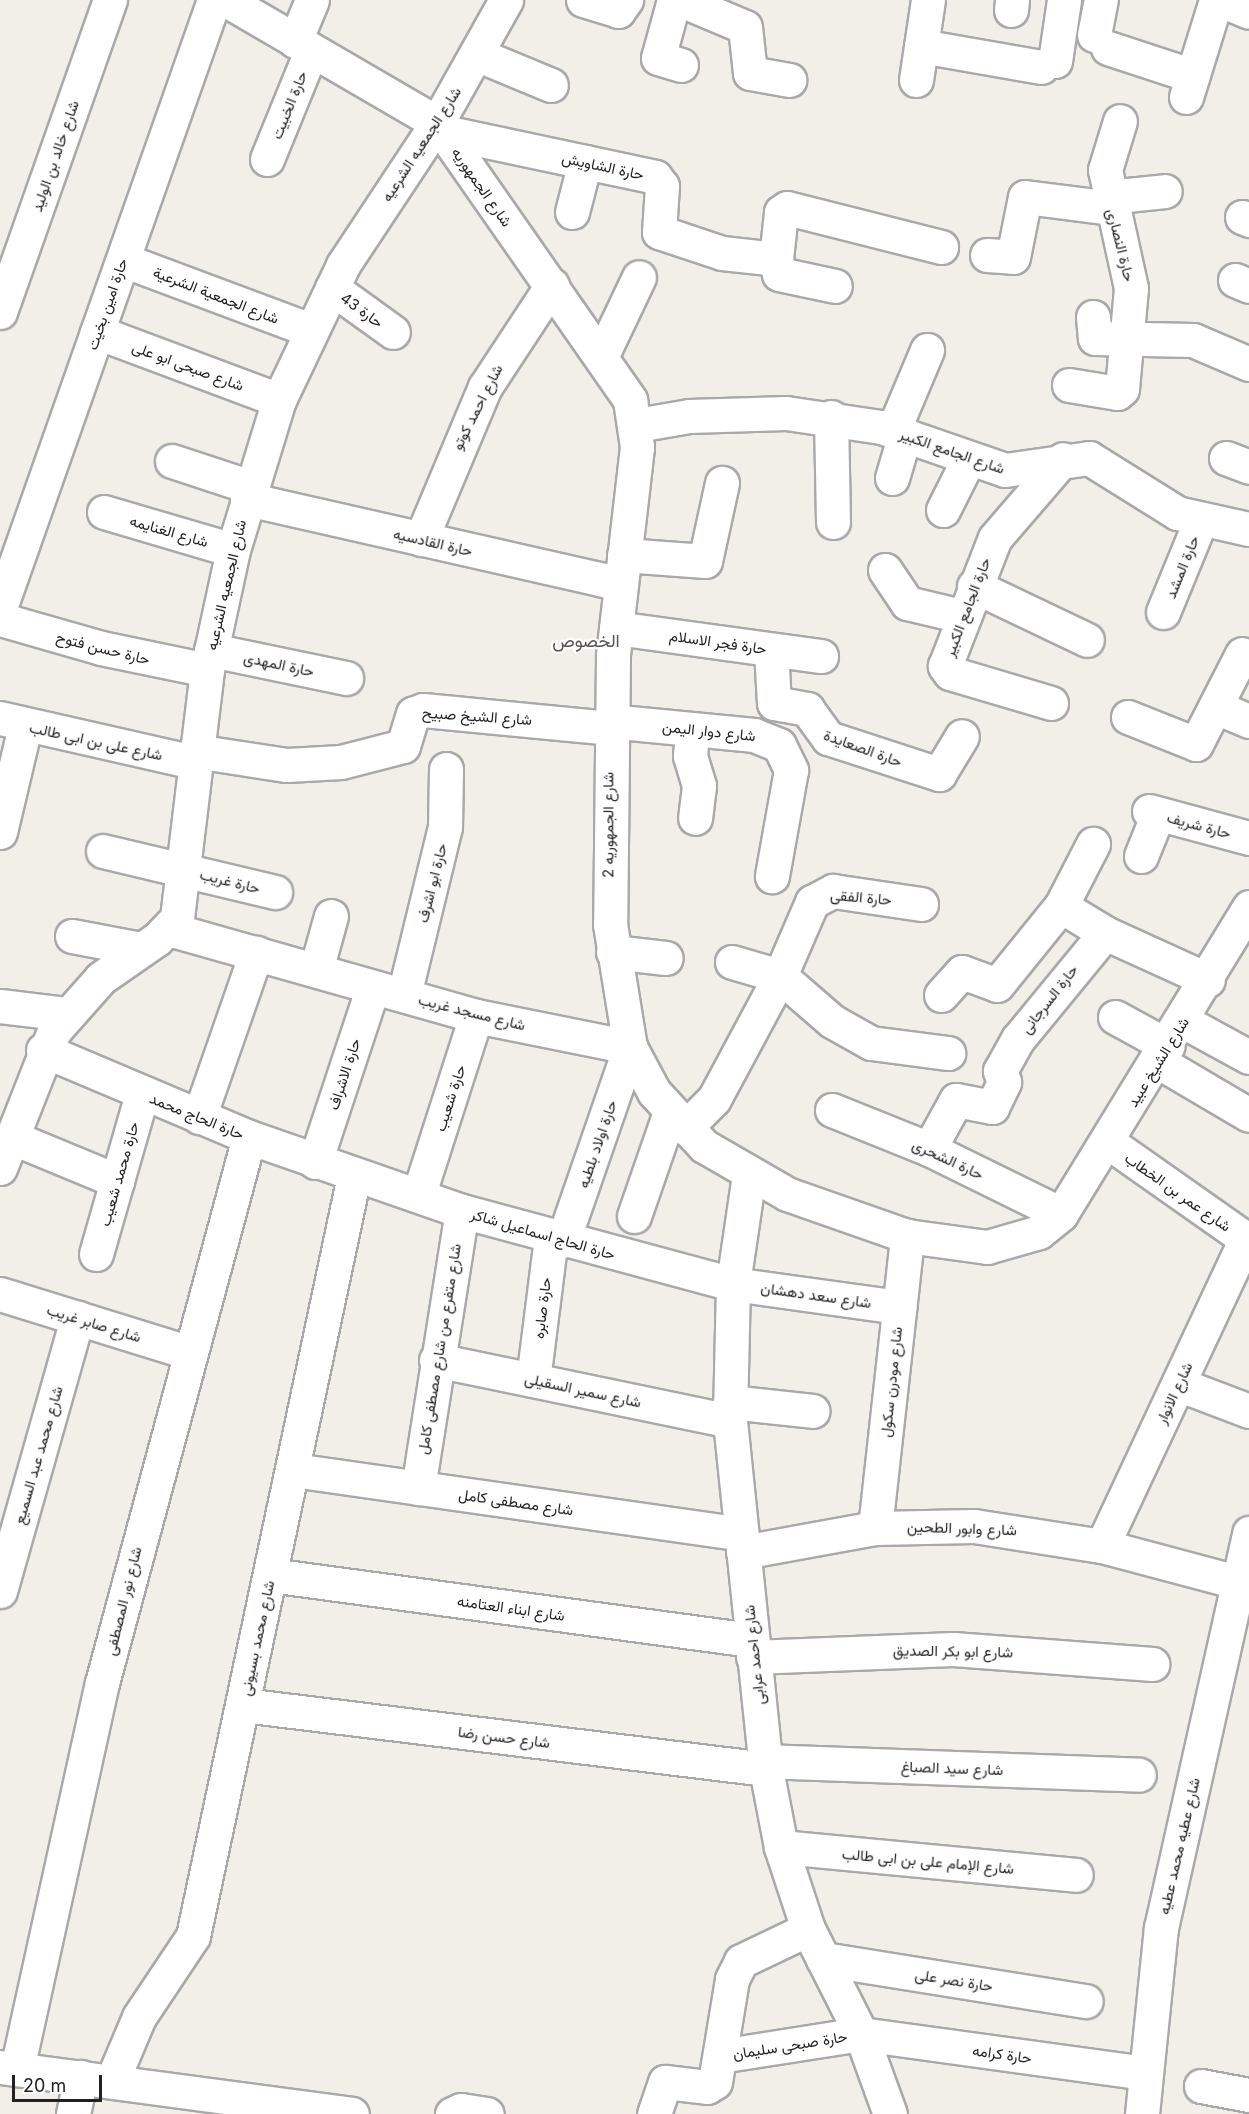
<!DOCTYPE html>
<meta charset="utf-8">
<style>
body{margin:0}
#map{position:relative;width:1249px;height:2114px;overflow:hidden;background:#f2efe9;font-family:Inter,Vazirmatn,sans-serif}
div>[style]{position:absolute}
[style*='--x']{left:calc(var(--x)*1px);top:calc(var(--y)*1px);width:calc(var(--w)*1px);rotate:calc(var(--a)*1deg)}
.roads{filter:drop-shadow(2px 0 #a9a9a9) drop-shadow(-2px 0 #a9a9a9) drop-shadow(0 2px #a9a9a9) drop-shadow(0 -2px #a9a9a9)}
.minor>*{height:33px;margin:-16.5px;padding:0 16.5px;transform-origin:16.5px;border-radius:16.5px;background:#fff}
span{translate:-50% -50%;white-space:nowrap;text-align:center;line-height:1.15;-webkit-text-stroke:4.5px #fff;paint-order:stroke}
.street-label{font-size:15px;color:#222}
.quarter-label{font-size:18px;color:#555}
.scale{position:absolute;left:12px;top:2075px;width:90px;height:27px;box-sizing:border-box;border:3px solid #222;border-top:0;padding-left:8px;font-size:18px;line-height:21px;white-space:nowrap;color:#222;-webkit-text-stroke:4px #fff;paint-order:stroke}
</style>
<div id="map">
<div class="roads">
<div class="minor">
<div style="--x:226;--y:0;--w:244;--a:30.2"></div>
<div style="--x:437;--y:123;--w:338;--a:55.1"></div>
<div style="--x:630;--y:400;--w:48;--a:81.5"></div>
<div style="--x:637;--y:447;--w:210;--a:96.6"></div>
<div style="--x:613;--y:656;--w:268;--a:90.6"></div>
<div style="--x:610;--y:924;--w:125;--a:80.8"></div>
<div style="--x:630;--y:1047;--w:51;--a:61.9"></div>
<div style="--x:654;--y:1092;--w:74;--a:47.2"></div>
<div style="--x:704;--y:1146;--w:96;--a:30"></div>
<div style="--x:787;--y:1194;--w:127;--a:19.3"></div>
<div style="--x:907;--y:1236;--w:81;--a:7.8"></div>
<div style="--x:987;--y:1247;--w:54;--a:-16.1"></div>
<div style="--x:1039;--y:1232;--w:28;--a:-39"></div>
<div style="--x:1061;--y:1214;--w:360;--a:-58.5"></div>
<div style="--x:583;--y:0;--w:37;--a:17"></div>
<div style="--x:618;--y:11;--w:14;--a:-54"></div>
<div style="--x:674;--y:0;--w:60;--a:105.4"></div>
<div style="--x:658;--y:58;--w:24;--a:17"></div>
<div style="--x:681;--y:0;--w:69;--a:22.9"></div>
<div style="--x:745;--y:27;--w:46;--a:83.8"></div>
<div style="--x:750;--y:73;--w:40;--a:10"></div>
<div style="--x:1220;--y:0;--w:31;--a:22"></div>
<div style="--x:1011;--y:10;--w:10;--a:-84"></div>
<div style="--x:1094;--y:35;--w:36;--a:-79"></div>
<div style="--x:295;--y:41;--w:44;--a:-67.5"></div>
<div style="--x:921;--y:46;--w:122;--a:9.9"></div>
<div style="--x:1108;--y:48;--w:89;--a:18.2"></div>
<div style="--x:476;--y:54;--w:81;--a:22.5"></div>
<div style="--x:1055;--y:61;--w:62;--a:-81.6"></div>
<div style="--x:916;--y:80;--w:81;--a:-81.5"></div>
<div style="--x:1186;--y:97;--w:102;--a:-72.8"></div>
<div style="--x:444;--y:132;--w:216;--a:12"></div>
<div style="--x:655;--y:177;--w:11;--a:52"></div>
<div style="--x:662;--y:186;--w:46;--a:93.7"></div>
<div style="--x:659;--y:232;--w:66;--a:18.4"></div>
<div style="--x:722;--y:253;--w:54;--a:6.3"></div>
<div style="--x:776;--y:259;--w:15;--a:79"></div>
<div style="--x:779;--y:274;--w:57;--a:12.1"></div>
<div style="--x:267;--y:159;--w:117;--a:-67.8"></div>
<div style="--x:1108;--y:197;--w:57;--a:-6"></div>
<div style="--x:572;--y:212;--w:52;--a:-75.4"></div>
<div style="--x:1242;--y:217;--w:8;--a:23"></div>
<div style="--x:987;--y:255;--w:26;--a:4"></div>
<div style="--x:1013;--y:257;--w:61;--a:-78.7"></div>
<div style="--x:1025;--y:197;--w:88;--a:7.2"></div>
<div style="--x:776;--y:259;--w:47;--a:-83.9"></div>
<div style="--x:781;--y:212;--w:7;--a:-34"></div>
<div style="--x:787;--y:208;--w:159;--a:14.2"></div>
<div style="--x:123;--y:260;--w:200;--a:20.5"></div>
<div style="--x:1235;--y:280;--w:15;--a:23"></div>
<div style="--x:332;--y:288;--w:75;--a:35.8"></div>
<div style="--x:0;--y:312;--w:331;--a:-70.6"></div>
<div style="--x:1093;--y:317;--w:21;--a:85"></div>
<div style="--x:1095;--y:338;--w:98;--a:1.2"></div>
<div style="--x:1193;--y:340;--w:61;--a:23.2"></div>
<div style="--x:97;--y:332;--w:194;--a:20.5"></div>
<div style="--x:602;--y:355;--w:86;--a:-64.6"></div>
<div style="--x:1069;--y:385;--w:49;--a:9.5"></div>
<div style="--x:1117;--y:393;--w:6;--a:-39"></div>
<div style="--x:1122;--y:389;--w:101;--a:-84.9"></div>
<div style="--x:1131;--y:288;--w:121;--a:-102.4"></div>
<div style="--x:1105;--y:170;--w:51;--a:-73"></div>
<div style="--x:831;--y:417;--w:105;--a:88.9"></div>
<div style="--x:637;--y:425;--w:53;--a:-9.8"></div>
<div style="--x:689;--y:416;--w:97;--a:-1.8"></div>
<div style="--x:786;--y:413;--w:96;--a:8.4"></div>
<div style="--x:881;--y:427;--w:131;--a:19.1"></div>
<div style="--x:1005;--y:470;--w:85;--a:-8.1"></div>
<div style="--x:1089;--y:458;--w:104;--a:32"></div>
<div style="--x:1177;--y:513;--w:74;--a:12.5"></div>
<div style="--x:893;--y:431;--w:88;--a:-67.2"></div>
<div style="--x:1226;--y:458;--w:25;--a:21"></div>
<div style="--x:172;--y:461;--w:83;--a:18.2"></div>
<div style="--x:892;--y:478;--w:46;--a:-73.5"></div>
<div style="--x:247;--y:499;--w:383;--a:12.8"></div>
<div style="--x:943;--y:510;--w:58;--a:-63.4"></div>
<div style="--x:104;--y:512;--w:134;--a:16.4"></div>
<div style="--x:421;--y:539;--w:165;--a:-67.2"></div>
<div style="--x:485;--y:387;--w:122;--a:-56.7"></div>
<div style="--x:624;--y:555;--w:81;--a:4.2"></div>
<div style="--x:705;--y:561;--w:80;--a:-77.7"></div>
<div style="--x:885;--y:570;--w:40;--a:56"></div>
<div style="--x:907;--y:603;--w:56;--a:13.5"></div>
<div style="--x:974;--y:586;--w:125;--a:25.5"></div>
<div style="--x:0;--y:608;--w:645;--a:-70.61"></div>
<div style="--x:1163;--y:612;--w:97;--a:-67.7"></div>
<div style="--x:0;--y:619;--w:105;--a:16"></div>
<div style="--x:101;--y:648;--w:108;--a:11.7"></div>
<div style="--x:616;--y:628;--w:207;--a:7.8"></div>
<div style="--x:211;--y:650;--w:138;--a:11.7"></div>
<div style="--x:771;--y:650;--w:53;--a:86.8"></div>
<div style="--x:774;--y:703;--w:34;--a:10"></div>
<div style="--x:807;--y:709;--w:36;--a:54"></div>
<div style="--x:828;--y:738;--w:117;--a:18"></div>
<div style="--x:939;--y:774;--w:44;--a:-58.8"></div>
<div style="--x:1051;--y:703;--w:105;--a:-163.5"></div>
<div style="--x:950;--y:673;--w:9;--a:-126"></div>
<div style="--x:945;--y:666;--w:137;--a:-68.7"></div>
<div style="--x:995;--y:538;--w:104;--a:-49.3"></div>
<div style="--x:1216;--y:707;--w:36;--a:23"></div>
<div style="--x:1128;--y:717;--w:73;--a:21.7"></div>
<div style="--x:1196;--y:744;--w:101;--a:-62.9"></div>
<div style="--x:0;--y:718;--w:198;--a:12.8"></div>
<div style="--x:609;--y:721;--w:146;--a:5.5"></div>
<div style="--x:754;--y:735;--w:27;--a:22"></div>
<div style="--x:779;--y:745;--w:28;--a:64"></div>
<div style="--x:791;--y:770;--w:108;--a:100.2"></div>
<div style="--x:692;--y:729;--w:27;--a:94"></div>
<div style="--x:690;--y:756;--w:31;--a:73"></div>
<div style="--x:699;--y:786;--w:32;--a:97"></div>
<div style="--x:195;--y:751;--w:93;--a:8.7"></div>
<div style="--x:287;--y:765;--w:54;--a:-3.2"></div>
<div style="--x:341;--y:762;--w:64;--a:-14.5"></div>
<div style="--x:403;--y:746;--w:34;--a:-73"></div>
<div style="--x:413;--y:714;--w:11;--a:-22"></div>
<div style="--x:423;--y:710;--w:187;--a:5.5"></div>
<div style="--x:1149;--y:811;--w:104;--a:15.1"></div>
<div style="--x:0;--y:832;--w:109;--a:-76.7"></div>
<div style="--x:103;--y:851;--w:177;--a:13.4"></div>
<div style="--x:1141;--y:856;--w:45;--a:-68"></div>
<div style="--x:1061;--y:906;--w:52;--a:31.5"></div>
<div style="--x:1105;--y:933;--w:113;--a:24.5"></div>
<div style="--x:169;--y:929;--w:319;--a:15.8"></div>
<div style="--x:476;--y:1016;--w:157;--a:11.4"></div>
<div style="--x:630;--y:1047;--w:205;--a:109.1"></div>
<div style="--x:72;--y:936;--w:70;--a:10.7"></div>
<div style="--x:613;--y:952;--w:53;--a:6.5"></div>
<div style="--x:732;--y:962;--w:50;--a:16.3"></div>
<div style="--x:780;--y:976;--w:69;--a:40.9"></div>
<div style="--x:832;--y:1021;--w:45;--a:29.4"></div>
<div style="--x:871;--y:1043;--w:78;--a:7.4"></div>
<div style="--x:316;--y:970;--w:56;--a:-74.5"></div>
<div style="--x:404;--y:995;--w:173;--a:-76.3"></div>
<div style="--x:445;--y:827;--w:58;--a:-89"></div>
<div style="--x:941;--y:995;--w:31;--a:-48"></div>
<div style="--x:962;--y:972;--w:37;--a:20"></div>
<div style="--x:997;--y:985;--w:102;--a:-51"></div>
<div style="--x:1061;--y:906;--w:70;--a:-62.7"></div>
<div style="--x:0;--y:1006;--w:66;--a:6.9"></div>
<div style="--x:1115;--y:1017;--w:60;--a:28.7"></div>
<div style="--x:1183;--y:1021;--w:75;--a:28.6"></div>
<div style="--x:43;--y:1050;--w:224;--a:22.9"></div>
<div style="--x:249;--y:1137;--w:225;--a:19.2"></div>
<div style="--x:462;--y:1211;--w:281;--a:15.1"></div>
<div style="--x:733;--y:1284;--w:168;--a:7.9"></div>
<div style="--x:1159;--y:1062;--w:104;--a:30.5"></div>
<div style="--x:832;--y:1110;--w:105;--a:21.9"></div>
<div style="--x:929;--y:1149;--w:147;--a:26.2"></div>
<div style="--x:199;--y:1117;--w:174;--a:-70.8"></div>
<div style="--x:685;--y:1128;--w:41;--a:-45"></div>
<div style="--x:714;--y:1099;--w:140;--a:-61.8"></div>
<div style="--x:780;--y:976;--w:81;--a:-66.6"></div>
<div style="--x:812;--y:902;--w:24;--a:-28"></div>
<div style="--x:833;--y:891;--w:89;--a:8.4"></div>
<div style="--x:11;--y:1137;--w:115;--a:22.5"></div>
<div style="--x:1108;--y:1142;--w:172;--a:35.1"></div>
<div style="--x:929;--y:1149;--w:56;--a:-61.1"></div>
<div style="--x:956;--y:1100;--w:37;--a:11"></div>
<div style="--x:992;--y:1107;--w:28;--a:-64"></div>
<div style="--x:1004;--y:1082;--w:12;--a:-110"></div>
<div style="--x:1000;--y:1071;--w:37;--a:-61"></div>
<div style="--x:1018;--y:1039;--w:137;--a:-50.6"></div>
<div style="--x:315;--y:1162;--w:184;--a:-71.7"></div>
<div style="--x:0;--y:1168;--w:147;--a:-68.5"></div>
<div style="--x:54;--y:1031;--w:71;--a:-48.4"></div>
<div style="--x:101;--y:978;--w:68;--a:-34.9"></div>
<div style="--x:157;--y:939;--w:29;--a:-46"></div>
<div style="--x:177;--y:918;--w:250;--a:-83.1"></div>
<div style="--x:207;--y:670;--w:123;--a:-77.8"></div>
<div style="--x:233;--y:550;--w:157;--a:-73"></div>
<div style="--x:279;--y:400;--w:149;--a:-64.6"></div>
<div style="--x:343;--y:265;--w:170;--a:-56.5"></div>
<div style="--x:437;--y:123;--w:141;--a:-60.7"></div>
<div style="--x:749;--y:1175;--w:110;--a:98.4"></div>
<div style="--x:733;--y:1284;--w:137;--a:91.3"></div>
<div style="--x:730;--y:1421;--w:350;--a:84.1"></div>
<div style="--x:766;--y:1769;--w:79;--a:79.1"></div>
<div style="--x:781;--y:1847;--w:86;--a:71.8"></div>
<div style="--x:808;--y:1929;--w:118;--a:63.2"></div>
<div style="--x:861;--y:2034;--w:85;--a:70.1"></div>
<div style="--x:423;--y:1181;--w:173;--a:-72.2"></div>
<div style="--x:634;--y:1216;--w:110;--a:-70.9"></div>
<div style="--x:96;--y:1254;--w:166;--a:-74"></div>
<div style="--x:0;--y:1294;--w:196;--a:17.2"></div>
<div style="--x:436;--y:1360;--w:300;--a:11.7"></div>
<div style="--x:533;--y:1380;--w:144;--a:-82.8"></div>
<div style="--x:1178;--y:1384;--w:76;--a:20.8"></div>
<div style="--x:730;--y:1402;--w:83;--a:6.2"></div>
<div style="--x:293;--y:1470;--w:452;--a:8.1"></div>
<div style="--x:418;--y:1488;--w:280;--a:-81"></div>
<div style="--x:875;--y:1528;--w:294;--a:-83.7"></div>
<div style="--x:1102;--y:1546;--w:339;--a:-64.9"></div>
<div style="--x:743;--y:1552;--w:134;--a:-10.3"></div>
<div style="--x:875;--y:1528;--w:99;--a:-1.2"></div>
<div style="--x:974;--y:1526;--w:130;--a:8.9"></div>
<div style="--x:1102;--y:1546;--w:152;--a:14.9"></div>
<div style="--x:270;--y:1575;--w:486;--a:7.7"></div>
<div style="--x:0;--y:1591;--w:284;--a:-74.2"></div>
<div style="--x:753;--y:1657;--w:200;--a:-2.3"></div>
<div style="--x:953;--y:1649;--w:200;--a:4.3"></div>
<div style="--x:243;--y:1705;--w:527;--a:6.98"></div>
<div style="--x:765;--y:1761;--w:374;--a:2.1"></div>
<div style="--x:781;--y:1847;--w:296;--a:5.4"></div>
<div style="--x:823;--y:1959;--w:266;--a:9.1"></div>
<div style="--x:720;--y:2056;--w:143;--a:-8.9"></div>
<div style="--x:861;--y:2034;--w:286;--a:7.8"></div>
<div style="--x:0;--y:2067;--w:355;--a:7.6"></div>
<div style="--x:17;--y:2069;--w:395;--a:-77.6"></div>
<div style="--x:102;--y:1683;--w:565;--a:-74.93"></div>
<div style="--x:112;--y:2081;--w:69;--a:-67.1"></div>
<div style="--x:139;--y:2017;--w:97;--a:-56.3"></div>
<div style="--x:193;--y:1936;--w:777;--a:-78.04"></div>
<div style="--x:1201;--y:2086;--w:49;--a:10.6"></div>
<div style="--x:73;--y:2114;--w:38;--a:-78"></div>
<div style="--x:452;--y:2114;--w:10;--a:-24"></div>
<div style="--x:461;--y:2110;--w:26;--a:9"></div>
<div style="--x:654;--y:2114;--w:34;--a:-71"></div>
<div style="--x:665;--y:2082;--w:42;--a:6.8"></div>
<div style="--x:707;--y:2087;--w:9;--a:-32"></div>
<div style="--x:715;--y:2082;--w:104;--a:-80.6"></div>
<div style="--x:732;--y:1979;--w:20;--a:-63"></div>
<div style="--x:741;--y:1961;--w:74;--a:-25.5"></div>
<div style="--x:1142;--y:2114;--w:187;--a:-84.2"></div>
<div style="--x:1161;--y:1928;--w:405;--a:-77.4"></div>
</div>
</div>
<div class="street-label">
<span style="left:289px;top:105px;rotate:-68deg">حارة الخبيت</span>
<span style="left:421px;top:144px;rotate:-57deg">شارع الجمعيه الشرعيه</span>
<span style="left:55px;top:156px;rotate:-71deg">شارع خالد بن الوليد</span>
<span style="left:603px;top:166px;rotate:12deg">حارة الشاويش</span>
<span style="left:482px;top:187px;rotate:55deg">شارع الجمهوريه</span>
<span style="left:1121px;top:245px;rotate:76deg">حارة النصارى</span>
<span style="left:216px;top:295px;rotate:21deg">شارع الجمعية الشرعية</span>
<span style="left:107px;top:304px;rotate:-71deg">حارة امين بخيت</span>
<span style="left:362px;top:310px;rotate:36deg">حارة 43</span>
<span style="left:188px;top:366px;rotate:20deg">شارع صبحى ابو على</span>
<span style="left:477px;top:407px;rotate:-63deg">شارع احمد كوتو</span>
<span style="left:952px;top:451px;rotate:19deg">شارع الجامع الكبير</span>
<span style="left:169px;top:531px;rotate:16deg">شارع الغنايمه</span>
<span style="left:433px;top:542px;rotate:13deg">حارة القادسيه</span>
<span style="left:1182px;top:567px;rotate:-68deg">حارة المشد</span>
<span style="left:226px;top:585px;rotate:-77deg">شارع الجمعيه الشرعيه</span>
<span style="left:967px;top:607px;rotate:-69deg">حارة الجامع الكبير</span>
<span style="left:718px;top:642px;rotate:8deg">حارة فجر الاسلام</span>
<span style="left:103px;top:648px;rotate:14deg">حارة حسن فتوح</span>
<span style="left:279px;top:664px;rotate:12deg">حارة المهدى</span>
<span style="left:477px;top:716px;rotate:4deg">شارع الشيخ صبيح</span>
<span style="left:709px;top:731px;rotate:6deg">شارع دوار اليمن</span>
<span style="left:96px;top:741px;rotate:12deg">شارع على بن ابى طالب</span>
<span style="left:863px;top:748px;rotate:20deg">حارة الصعايدة</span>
<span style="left:608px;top:825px;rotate:-90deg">شارع الجمهوريه 2</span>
<span style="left:1199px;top:825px;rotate:15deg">حارة شريف</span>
<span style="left:230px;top:881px;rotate:14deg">حارة غريب</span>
<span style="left:432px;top:883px;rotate:-76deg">حارة ابو اشرف</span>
<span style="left:861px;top:897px;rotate:5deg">حارة الفقى</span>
<span style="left:1049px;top:999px;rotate:-52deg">حارة السرجانى</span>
<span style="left:472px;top:1012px;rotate:14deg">شارع مسجد غريب</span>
<span style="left:1158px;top:1062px;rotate:-58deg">شارع الشيخ عبيد</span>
<span style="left:344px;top:1074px;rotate:-72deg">حارة الاشراف</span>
<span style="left:450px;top:1098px;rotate:-72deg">حارة شعيب</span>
<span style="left:197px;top:1116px;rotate:22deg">حارة الحاج محمد</span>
<span style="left:597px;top:1144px;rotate:-71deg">حارة اولاد بلطيه</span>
<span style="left:948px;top:1159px;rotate:25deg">حارة الشحرى</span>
<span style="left:119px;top:1174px;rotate:-74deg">حارة محمد شعيب</span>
<span style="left:1178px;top:1192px;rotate:35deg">شارع عمر بن الخطاب</span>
<span style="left:543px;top:1234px;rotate:16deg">حارة الحاج اسماعيل شاكر</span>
<span style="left:816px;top:1295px;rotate:8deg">شارع سعد دهشان</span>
<span style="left:542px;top:1308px;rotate:-83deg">حارة صابره</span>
<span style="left:94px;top:1323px;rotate:17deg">شارع صابر غريب</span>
<span style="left:439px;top:1349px;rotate:-81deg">شارع متفرع من شارع مصطفى كامل</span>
<span style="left:891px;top:1382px;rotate:-84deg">شارع مودرن سكول</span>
<span style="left:583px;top:1390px;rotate:12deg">شارع سمير السقيلى</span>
<span style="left:1174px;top:1393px;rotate:-65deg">شارع الانوار</span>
<span style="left:38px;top:1455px;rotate:-74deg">شارع محمد عبد السميع</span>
<span style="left:516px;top:1502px;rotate:8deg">شارع مصطفى كامل</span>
<span style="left:962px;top:1528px;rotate:2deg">شارع وابور الطحين</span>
<span style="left:123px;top:1601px;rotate:-76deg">شارع نور المصطفى</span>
<span style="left:511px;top:1608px;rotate:8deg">شارع ابناء العتامنه</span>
<span style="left:257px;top:1638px;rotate:-78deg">شارع محمد بسيونى</span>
<span style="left:953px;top:1651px;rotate:1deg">شارع ابو بكر الصديق</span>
<span style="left:754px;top:1655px;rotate:-96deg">شارع احمد عرابى</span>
<span style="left:504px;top:1737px;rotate:7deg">شارع حسن رضا</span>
<span style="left:952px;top:1768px;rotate:2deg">شارع سيد الصباغ</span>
<span style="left:1179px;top:1846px;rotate:-77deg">شارع عطيه محمد عطيه</span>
<span style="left:928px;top:1861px;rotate:5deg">شارع الإمام على بن ابى طالب</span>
<span style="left:954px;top:1980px;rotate:9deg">حارة نصر على</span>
<span style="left:790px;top:2045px;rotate:-9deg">حارة صبحى سليمان</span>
<span style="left:1002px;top:2054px;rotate:8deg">حارة كرامه</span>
</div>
<div class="quarter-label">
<span style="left:586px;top:641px">الخصوص</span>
</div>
<div class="scale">20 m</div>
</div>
